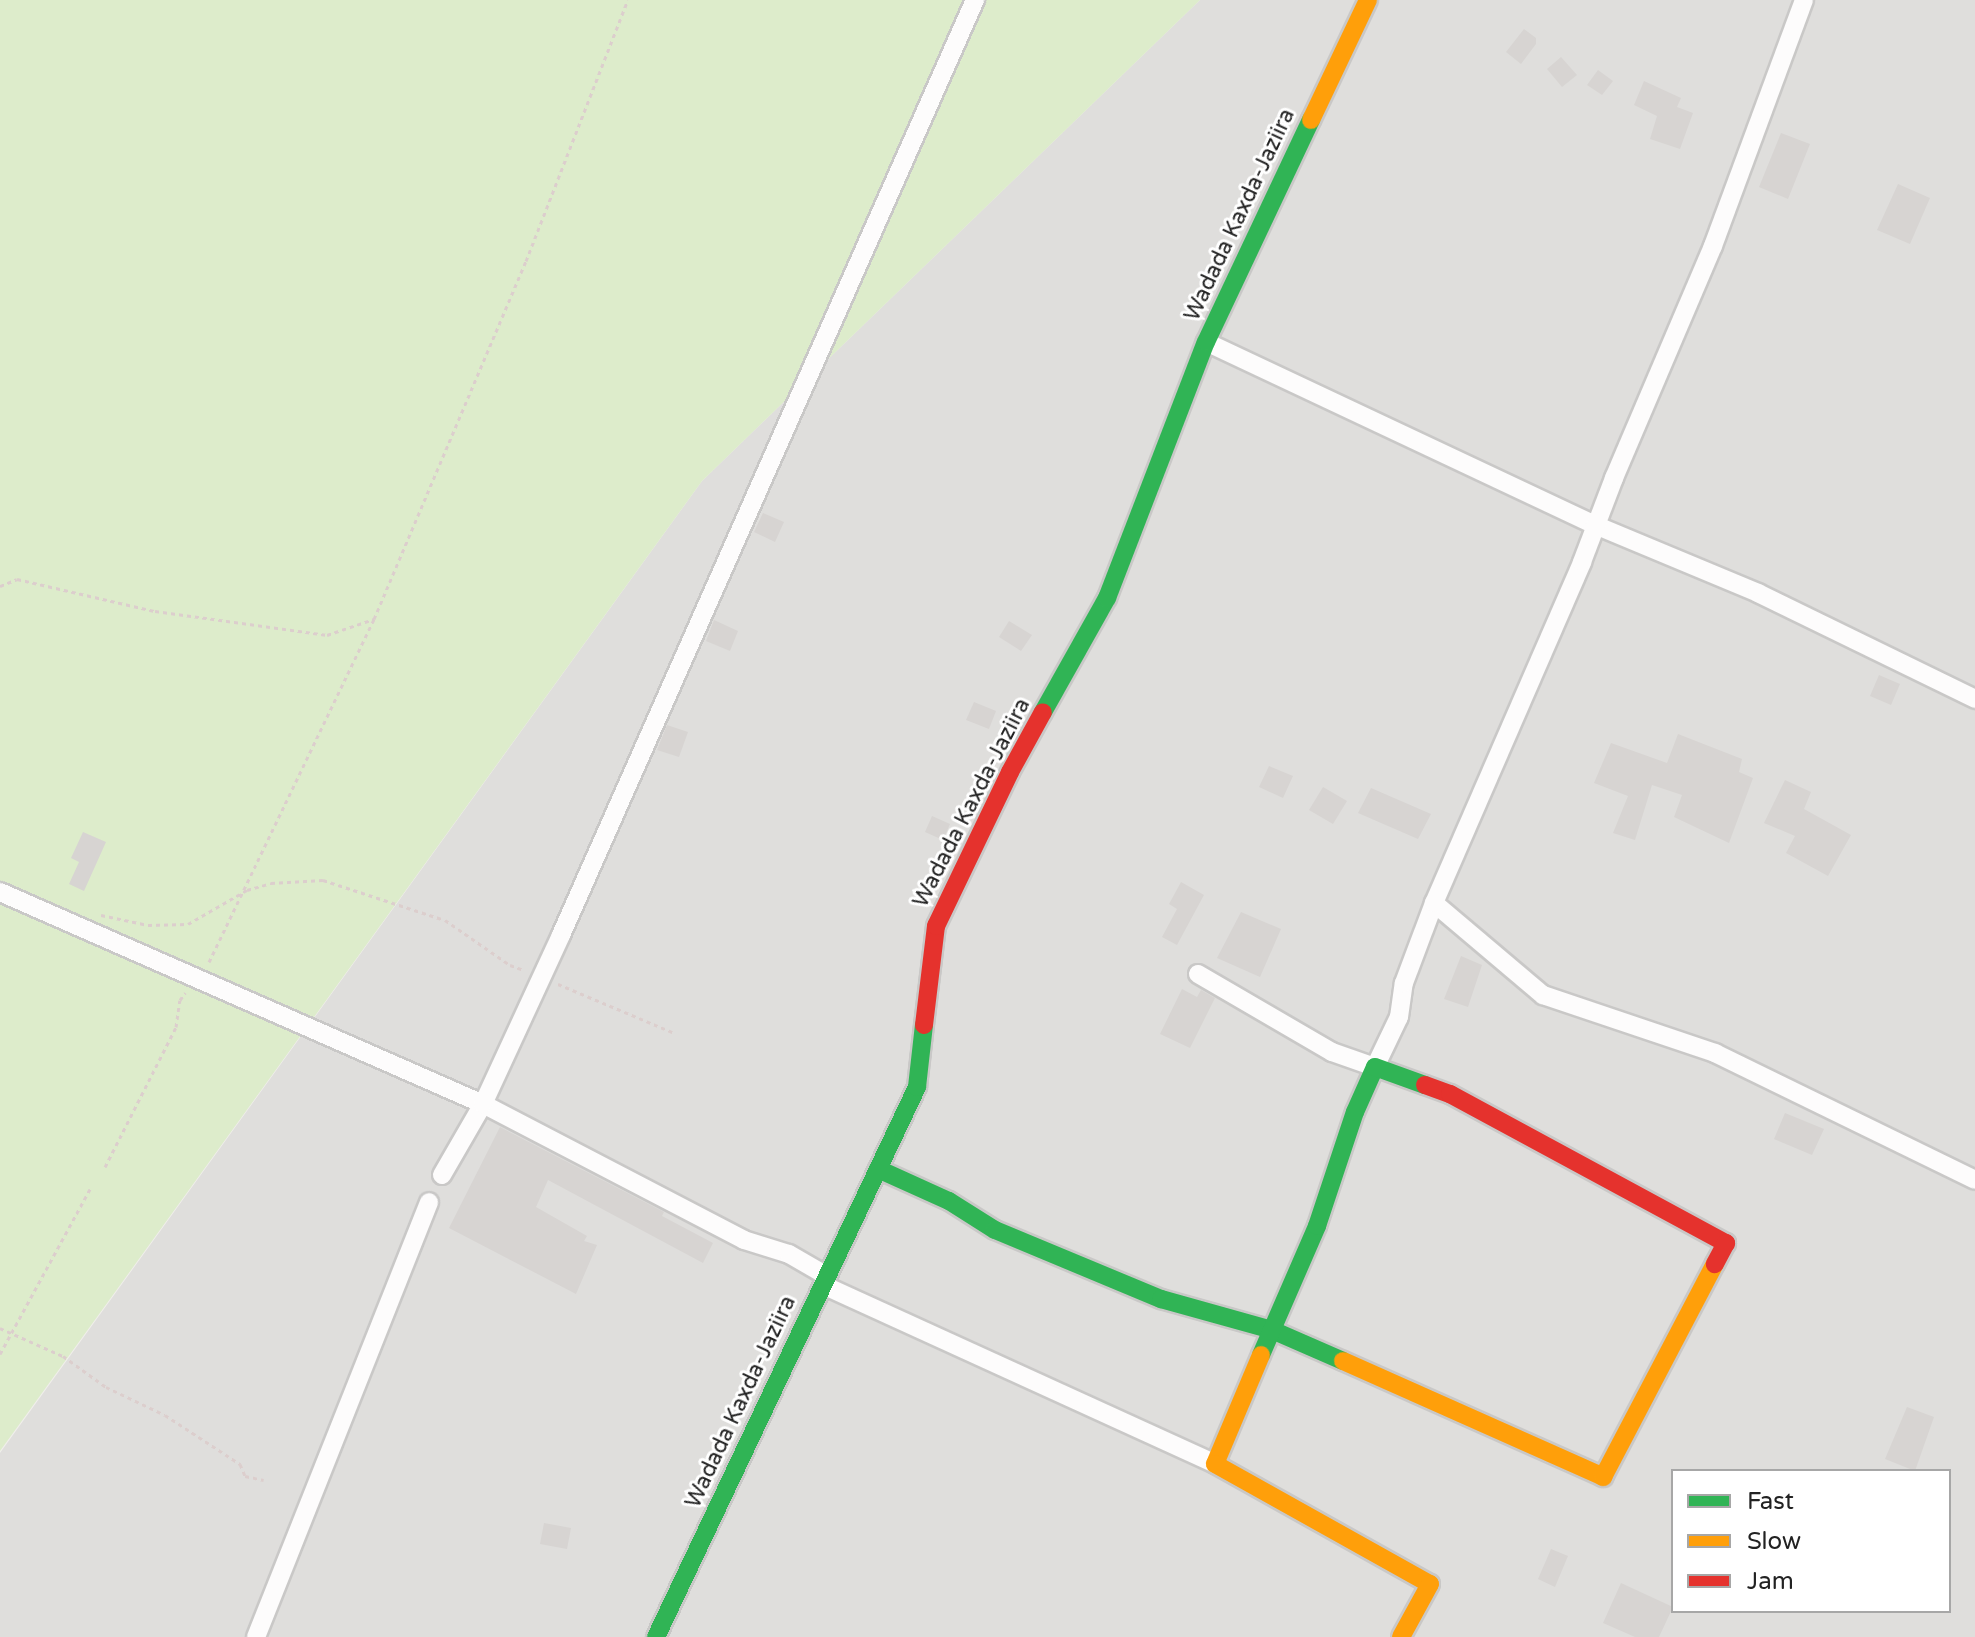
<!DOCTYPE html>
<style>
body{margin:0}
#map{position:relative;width:1975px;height:1637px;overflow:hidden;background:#f0eeeb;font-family:"Varela Round",sans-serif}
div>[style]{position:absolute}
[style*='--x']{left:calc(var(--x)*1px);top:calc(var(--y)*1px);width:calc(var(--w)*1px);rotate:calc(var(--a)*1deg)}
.residential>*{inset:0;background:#dfdedc}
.grass>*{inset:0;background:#ddeccb}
.building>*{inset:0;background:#d7d4d2}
.path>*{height:3px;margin-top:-1.5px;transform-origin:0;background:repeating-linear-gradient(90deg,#dccecd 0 4px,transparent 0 8px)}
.roads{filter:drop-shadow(2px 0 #c9c8c7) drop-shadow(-2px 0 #c9c8c7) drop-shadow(0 2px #c9c8c7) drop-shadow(0 -2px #c9c8c7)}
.street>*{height:18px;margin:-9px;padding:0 9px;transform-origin:9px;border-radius:9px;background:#fdfcfc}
.fast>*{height:18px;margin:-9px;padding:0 9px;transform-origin:9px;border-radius:9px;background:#30b455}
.slow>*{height:18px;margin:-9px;padding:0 9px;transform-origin:9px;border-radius:9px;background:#ff9f0a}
.jam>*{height:18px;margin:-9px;padding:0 9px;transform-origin:9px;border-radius:9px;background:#e5322d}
span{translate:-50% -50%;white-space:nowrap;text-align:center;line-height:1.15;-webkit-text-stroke:6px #fff;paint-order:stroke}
.street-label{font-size:22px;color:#222}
.legend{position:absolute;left:1671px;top:1469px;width:280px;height:144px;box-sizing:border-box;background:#fff;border:2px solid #a7a7a7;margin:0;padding:10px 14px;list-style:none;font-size:24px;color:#222}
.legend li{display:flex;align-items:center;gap:16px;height:40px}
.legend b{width:40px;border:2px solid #a7a7a7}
</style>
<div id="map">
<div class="residential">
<div style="clip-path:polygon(evenodd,1200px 0,1975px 0,1975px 1637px,0 1637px,0 1453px,702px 481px,1200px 0,1673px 1471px,1949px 1471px,1949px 1611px,1673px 1611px,1673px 1471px)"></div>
</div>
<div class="grass">
<div style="clip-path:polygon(0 0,1200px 0,702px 481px,0 1451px)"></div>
</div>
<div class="building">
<div style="clip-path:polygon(1524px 29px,1536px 38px,1536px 44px,1521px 64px,1506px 52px)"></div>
<div style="clip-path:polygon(1561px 57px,1577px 75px,1562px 87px,1547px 69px)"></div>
<div style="clip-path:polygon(1598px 70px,1613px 81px,1602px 95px,1587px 85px)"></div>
<div style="clip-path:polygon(1644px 81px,1681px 98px,1677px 107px,1693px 113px,1680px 149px,1650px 139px,1657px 116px,1634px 105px)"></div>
<div style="clip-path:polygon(1781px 133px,1810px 144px,1788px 199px,1759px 187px)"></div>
<div style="clip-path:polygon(1898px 184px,1930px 198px,1910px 244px,1877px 230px)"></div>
<div style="clip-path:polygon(763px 513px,784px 522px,775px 542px,754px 532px)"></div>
<div style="clip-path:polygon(714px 620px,738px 631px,730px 651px,706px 641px)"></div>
<div style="clip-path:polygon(1009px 621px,1032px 635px,1021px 651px,999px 637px)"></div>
<div style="clip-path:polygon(1879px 675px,1900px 684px,1891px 705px,1870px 696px)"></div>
<div style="clip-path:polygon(974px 702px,996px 711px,989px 729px,966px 720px)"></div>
<div style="clip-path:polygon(667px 725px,688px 732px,679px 757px,657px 750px)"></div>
<div style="clip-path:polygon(1678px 734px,1742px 759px,1739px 772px,1753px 778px,1729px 843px,1674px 817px,1682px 795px,1652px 785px,1635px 840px,1613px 833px,1628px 796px,1594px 783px,1611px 743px,1667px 763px)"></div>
<div style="clip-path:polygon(1269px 766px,1293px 776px,1283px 798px,1259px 787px)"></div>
<div style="clip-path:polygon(1785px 780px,1811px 792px,1804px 809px,1851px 835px,1828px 876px,1786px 853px,1795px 836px,1764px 823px)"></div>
<div style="clip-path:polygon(1323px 787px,1347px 801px,1333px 824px,1309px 810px)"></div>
<div style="clip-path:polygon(1371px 788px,1431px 814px,1418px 839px,1358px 813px)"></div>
<div style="clip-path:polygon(932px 816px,950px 824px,943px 840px,925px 832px)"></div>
<div style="clip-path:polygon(83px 832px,106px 842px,84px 891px,69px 884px,79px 862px,71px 858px)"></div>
<div style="clip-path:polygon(1181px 882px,1204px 895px,1177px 945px,1162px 937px,1177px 909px,1169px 904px)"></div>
<div style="clip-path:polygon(1241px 912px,1281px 929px,1260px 977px,1217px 958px)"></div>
<div style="clip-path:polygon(1461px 956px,1482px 965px,1468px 1007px,1444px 999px)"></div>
<div style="clip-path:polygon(1182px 989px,1197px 997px,1201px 990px,1215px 998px,1190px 1048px,1160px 1034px)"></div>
<div style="clip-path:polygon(1785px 1113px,1824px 1129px,1812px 1155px,1774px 1139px)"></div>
<div style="clip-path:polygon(500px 1127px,664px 1212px,662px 1216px,713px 1243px,703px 1263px,548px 1180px,536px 1207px,587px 1236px,584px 1241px,597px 1245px,576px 1294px,449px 1228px)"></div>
<div style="clip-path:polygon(1907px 1407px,1934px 1417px,1915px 1471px,1885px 1459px)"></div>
<div style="clip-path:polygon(544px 1523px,571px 1528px,567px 1549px,540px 1544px)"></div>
<div style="clip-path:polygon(1551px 1549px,1568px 1556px,1555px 1587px,1538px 1579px)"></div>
<div style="clip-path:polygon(1621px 1583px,1673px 1607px,1659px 1637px,1635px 1637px,1603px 1623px)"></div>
</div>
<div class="path">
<div style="--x:0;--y:586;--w:18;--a:-22"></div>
<div style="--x:17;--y:579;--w:142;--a:13.1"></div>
<div style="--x:155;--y:611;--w:174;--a:7.9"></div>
<div style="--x:327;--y:635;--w:50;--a:-18.8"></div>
<div style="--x:374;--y:619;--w:389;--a:-67"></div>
<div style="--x:526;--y:261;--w:280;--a:-68.7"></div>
<div style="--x:101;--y:915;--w:48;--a:12"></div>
<div style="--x:148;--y:925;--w:40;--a:-1.4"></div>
<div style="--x:188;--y:924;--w:68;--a:-30"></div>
<div style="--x:247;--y:890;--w:25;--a:-16"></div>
<div style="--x:271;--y:883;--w:52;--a:-3.3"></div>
<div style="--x:323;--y:880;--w:128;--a:18.2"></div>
<div style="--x:445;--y:920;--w:79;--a:34.7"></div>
<div style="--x:510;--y:965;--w:15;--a:20"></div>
<div style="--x:209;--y:962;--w:381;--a:-64.3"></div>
<div style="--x:558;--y:984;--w:124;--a:22.8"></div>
<div style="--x:105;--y:1167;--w:157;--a:-63.1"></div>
<div style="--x:176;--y:1027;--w:27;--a:-82"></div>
<div style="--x:180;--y:1000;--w:9;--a:-54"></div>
<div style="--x:0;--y:1328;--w:69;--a:24"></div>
<div style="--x:63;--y:1356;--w:53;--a:35.8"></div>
<div style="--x:106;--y:1387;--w:65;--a:25.4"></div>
<div style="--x:165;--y:1415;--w:90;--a:33.2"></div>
<div style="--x:240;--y:1464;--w:13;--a:67"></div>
<div style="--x:245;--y:1476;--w:19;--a:12"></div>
<div style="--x:0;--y:1354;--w:188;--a:-61.4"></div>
</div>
<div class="roads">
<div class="street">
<div style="--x:1206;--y:342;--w:430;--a:25.2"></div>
<div style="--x:1595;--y:525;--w:177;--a:22.6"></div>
<div style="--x:1758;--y:593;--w:242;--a:26"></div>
<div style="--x:0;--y:892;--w:527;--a:23.7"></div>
<div style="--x:483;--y:1104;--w:294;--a:27.5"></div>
<div style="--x:744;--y:1240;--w:47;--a:17.3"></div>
<div style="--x:789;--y:1254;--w:44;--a:30.1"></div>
<div style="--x:1434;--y:903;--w:143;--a:40.2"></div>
<div style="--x:1543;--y:995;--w:182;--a:18.6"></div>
<div style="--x:1715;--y:1053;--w:289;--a:26"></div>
<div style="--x:1198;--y:974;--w:155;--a:30.2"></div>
<div style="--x:1332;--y:1052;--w:46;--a:19.2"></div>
<div style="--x:1375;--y:1067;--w:55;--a:-64.4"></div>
<div style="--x:1399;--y:1017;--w:34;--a:-82"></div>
<div style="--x:1404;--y:983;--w:85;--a:-69.4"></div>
<div style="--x:1434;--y:903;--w:372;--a:-66.5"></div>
<div style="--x:1582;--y:562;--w:90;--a:-69.1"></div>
<div style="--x:1614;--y:478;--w:252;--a:-66.9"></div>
<div style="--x:1713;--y:246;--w:262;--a:-69.7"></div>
<div style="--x:442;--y:1175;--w:82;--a:-60"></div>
<div style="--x:483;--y:1104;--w:186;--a:-65.2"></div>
<div style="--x:561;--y:935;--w:1023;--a:-66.12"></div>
<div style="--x:823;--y:1285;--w:431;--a:24.5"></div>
<div style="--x:256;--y:1637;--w:468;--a:-68.3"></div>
</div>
<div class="fast">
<div style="--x:1043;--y:712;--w:131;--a:-60.7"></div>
<div style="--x:1107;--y:598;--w:274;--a:-68.9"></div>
<div style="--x:1206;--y:342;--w:246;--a:-64.7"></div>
<div style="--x:878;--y:1169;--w:78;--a:24.3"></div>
<div style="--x:949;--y:1201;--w:54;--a:32.2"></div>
<div style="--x:995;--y:1230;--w:180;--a:22.6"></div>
<div style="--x:1161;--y:1299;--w:115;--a:15.6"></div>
<div style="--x:1272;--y:1330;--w:77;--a:23.6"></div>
<div style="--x:1261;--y:1355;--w:141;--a:-66.5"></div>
<div style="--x:1317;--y:1226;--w:120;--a:-71.6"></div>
<div style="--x:1355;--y:1112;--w:49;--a:-66"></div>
<div style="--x:1375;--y:1067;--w:53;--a:19.8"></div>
<div style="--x:656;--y:1637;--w:609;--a:-64.61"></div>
<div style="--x:917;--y:1087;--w:62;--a:-83.6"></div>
</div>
<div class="slow">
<div style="--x:1311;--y:120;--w:133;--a:-64.6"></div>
<div style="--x:1261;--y:1355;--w:118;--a:112.9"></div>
<div style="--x:1215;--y:1464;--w:246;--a:29.2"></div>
<div style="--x:1430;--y:1584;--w:60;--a:118.7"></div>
<div style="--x:1343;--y:1361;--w:285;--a:24"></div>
<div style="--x:1603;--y:1477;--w:241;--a:-62.3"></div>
</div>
<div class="jam">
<div style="--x:924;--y:1025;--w:100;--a:-83.1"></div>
<div style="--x:936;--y:926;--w:171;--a:-64.3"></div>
<div style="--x:1010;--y:772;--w:68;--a:-61.2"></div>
<div style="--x:1425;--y:1085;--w:27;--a:20"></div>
<div style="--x:1450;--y:1094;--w:314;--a:28.4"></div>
<div style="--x:1726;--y:1243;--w:24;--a:118"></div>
</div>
</div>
<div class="street-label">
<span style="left:1240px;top:215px;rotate:-65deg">Wadada Kaxda-Jaziira</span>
<span style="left:972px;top:803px;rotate:-63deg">Wadada Kaxda-Jaziira</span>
<span style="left:741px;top:1402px;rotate:-65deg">Wadada Kaxda-Jaziira</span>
</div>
<ul class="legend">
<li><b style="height:10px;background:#30b455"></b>Fast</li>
<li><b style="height:10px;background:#ff9f0a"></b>Slow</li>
<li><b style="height:10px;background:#e5322d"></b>Jam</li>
</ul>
</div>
